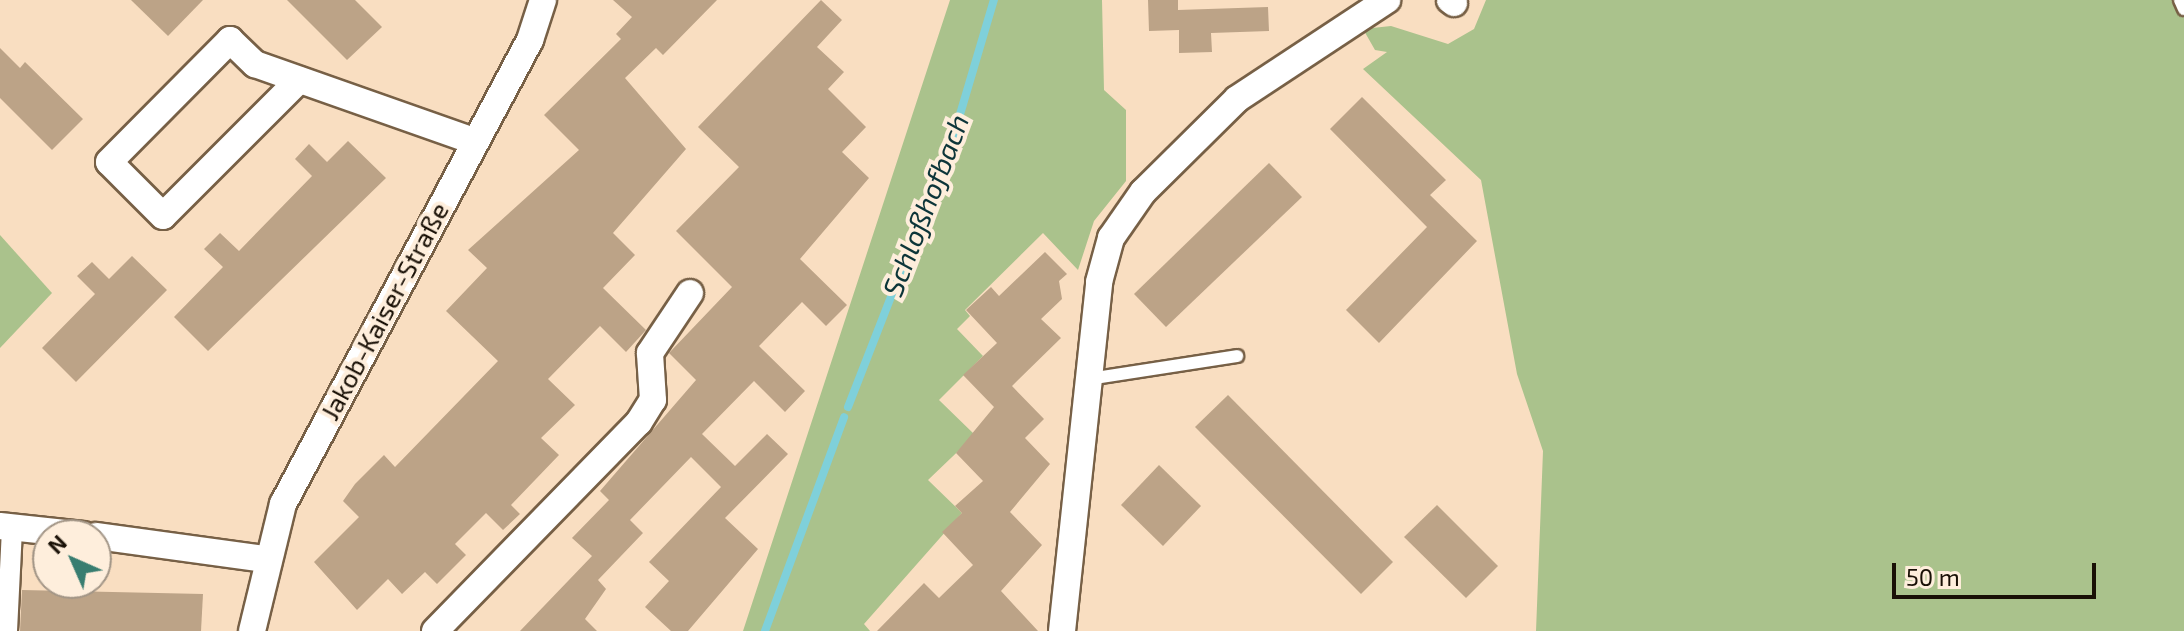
<!DOCTYPE html>
<meta charset="utf-8">
<style>
body{margin:0}
#map{position:relative;width:2184px;height:631px;overflow:hidden;background:#f9dec1;font-family:"Exo 2",sans-serif}
div>[style]{position:absolute}
[style*='--x']{left:calc(var(--x)*1px);top:calc(var(--y)*1px);width:calc(var(--w)*1px);rotate:calc(var(--a)*1deg)}
.green>*{inset:0;background:#aac28c}
.stream>*{height:8px;margin:-4px;padding:0 4px;transform-origin:4px;border-radius:4px;background:#7fd0da}
.building>*{inset:0;background:#bca387}
.roads{filter:drop-shadow(2px 0 #776046) drop-shadow(-2px 0 #776046) drop-shadow(0 2px #776046) drop-shadow(0 -2px #776046)}
.service>*{height:12px;margin:-6px;padding:0 6px;transform-origin:6px;border-radius:6px;background:#fff}
.pedestrian>*{height:20px;margin:-10px;padding:0 10px;transform-origin:10px;border-radius:10px;background:#fff}
.minor>*{height:26px;margin:-13px;padding:0 13px;transform-origin:13px;border-radius:13px;background:#fff}
span{translate:-50% -50%;white-space:nowrap;text-align:center;line-height:1.15;-webkit-text-stroke:8px #feeedc;paint-order:stroke}
.street-label{font-size:26px;color:#191006}
.water-label{font-size:28px;color:#0c3539;font-style:italic}
.north{position:absolute;left:32px;top:519px;width:80px;height:80px;box-sizing:border-box;background:#feeedc;border:2px solid #a29586;border-radius:50%;rotate:315deg;font-size:22px;font-weight:700;line-height:32px;text-align:center;color:#191006}
.north::after{content:'';display:block;margin:auto;width:28px;height:36px;background:#387d70;clip-path:polygon(50% 0,100% 100%,50% 72%,0 100%)}
.scale{position:absolute;left:1892px;top:563px;width:204px;height:36px;box-sizing:border-box;border:4px solid #191006;border-top:0;padding-left:10px;font-size:24px;line-height:28px;white-space:nowrap;color:#191006;-webkit-text-stroke:6px #feeedc;paint-order:stroke}
</style>
<div id="map">
<div class="green">
<div style="clip-path:polygon(950px 0,1102px 0,1104px 90px,1126px 110px,1126px 181px,1094px 221px,1078px 270px,1043px 233px,965px 310px,970px 316px,957px 329px,983px 356px,939px 400px,975px 435px,928px 480px,962px 513px,864px 624px,870px 631px,743px 631px)"></div>
<div style="clip-path:polygon(1486px 0,2184px 0,2184px 631px,1536px 631px,1543px 451px,1517px 374px,1481px 180px,1363px 69px,1387px 52px,1375px 50px,1363px 29px,1391px 26px,1448px 44px,1474px 29px)"></div>
<div style="clip-path:polygon(0 235px,52px 293px,0 348px)"></div>
</div>
<div class="stream">
<div style="--x:848;--y:407;--w:289;--a:-68.7"></div>
<div style="--x:953;--y:138;--w:144;--a:-73.5"></div>
<div style="--x:765;--y:631;--w:228;--a:-69.7"></div>
</div>
<div class="building">
<div style="clip-path:polygon(131px 0,203px 0,168px 36px)"></div>
<div style="clip-path:polygon(287px 0,355px 0,382px 27px,347px 60px)"></div>
<div style="clip-path:polygon(613px 0,717px 0,663px 55px,656px 48px,625px 78px,686px 149px,613px 233px,635px 255px,603px 288px,646px 330px,626px 352px,600px 326px,548px 379px,575px 405px,541px 438px,559px 455px,511px 505px,520px 514px,503px 530px,486px 513px,455px 544px,466px 555px,437px 584px,425px 572px,402px 594px,388px 579px,357px 610px,314px 562px,359px 517px,343px 501px,355px 484px,384px 455px,395px 467px,498px 361px,446px 311px,487px 268px,468px 250px,579px 150px,544px 115px,621px 39px,616px 34px,632px 17px)"></div>
<div style="clip-path:polygon(821px 0,842px 20px,817px 47px,844px 72px,828px 89px,866px 127px,842px 152px,869px 178px,800px 259px,847px 305px,826px 326px,802px 302px,759px 346px,805px 391px,785px 412px,754px 381px,702px 434px,735px 466px,767px 434px,788px 454px,725px 518px,758px 549px,688px 631px,671px 631px,645px 607px,669px 581px,649px 562px,721px 487px,691px 457px,630px 520px,643px 533px,598px 580px,606px 589px,585px 619px,597px 631px,520px 631px,592px 556px,572px 538px,609px 500px,600px 491px,696px 380px,669px 353px,732px 287px,676px 231px,739px 167px,698px 127px)"></div>
<div style="clip-path:polygon(1148px 0,1178px 0,1178px 10px,1268px 7px,1269px 31px,1211px 33px,1212px 52px,1179px 53px,1179px 30px,1149px 31px)"></div>
<div style="clip-path:polygon(0 48px,20px 68px,25px 62px,83px 119px,52px 150px,0 98px)"></div>
<div style="clip-path:polygon(1362px 97px,1446px 180px,1430px 195px,1477px 241px,1379px 343px,1346px 310px,1427px 227px,1330px 129px)"></div>
<div style="clip-path:polygon(348px 141px,386px 178px,208px 351px,174px 317px,223px 267px,204px 249px,220px 233px,239px 251px,312px 176px,295px 159px,309px 144px,327px 162px)"></div>
<div style="clip-path:polygon(1269px 163px,1302px 197px,1166px 327px,1134px 294px)"></div>
<div style="clip-path:polygon(1045px 252px,1067px 274px,1059px 281px,1062px 299px,1041px 319px,1061px 338px,1012px 386px,1044px 419px,1025px 438px,1050px 464px,1010px 512px,1042px 545px,1001px 591px,1038px 631px,877px 631px,924px 583px,939px 598px,973px 565px,942px 532px,962px 513px,955px 506px,983px 481px,956px 453px,994px 407px,963px 375px,997px 343px,966px 310px,991px 287px,999px 296px)"></div>
<div style="clip-path:polygon(132px 256px,167px 290px,76px 382px,42px 348px,95px 294px,77px 276px,92px 262px,109px 279px)"></div>
<div style="clip-path:polygon(1228px 395px,1393px 562px,1361px 594px,1195px 427px)"></div>
<div style="clip-path:polygon(1159px 465px,1201px 506px,1163px 546px,1121px 505px)"></div>
<div style="clip-path:polygon(1437px 505px,1498px 566px,1466px 598px,1404px 537px)"></div>
<div style="clip-path:polygon(22px 590px,203px 594px,201px 631px,20px 631px)"></div>
</div>
<div class="roads">
<div class="service">
<div style="--x:2180;--y:0;--w:10;--a:66"></div>
<div style="--x:1089;--y:379;--w:150;--a:-8.8"></div>
</div>
<div class="pedestrian">
<div style="--x:7;--y:631;--w:103;--a:-87.2"></div>
</div>
<div class="minor">
<div style="--x:1450;--y:0;--w:5;--a:37"></div>
<div style="--x:299;--y:80;--w:192;--a:135"></div>
<div style="--x:163;--y:216;--w:76;--a:-135"></div>
<div style="--x:109;--y:162;--w:172;--a:-45.2"></div>
<div style="--x:230;--y:40;--w:35;--a:44"></div>
<div style="--x:255;--y:64;--w:234;--a:19.4"></div>
<div style="--x:0;--y:526;--w:84;--a:6.1"></div>
<div style="--x:96;--y:536;--w:171;--a:7.8"></div>
<div style="--x:252;--y:631;--w:131;--a:-76.3"></div>
<div style="--x:283;--y:504;--w:526;--a:-61.97"></div>
<div style="--x:530;--y:40;--w:42;--a:-72"></div>
<div style="--x:435;--y:631;--w:292;--a:-45.7"></div>
<div style="--x:639;--y:422;--w:26;--a:-58"></div>
<div style="--x:653;--y:400;--w:47;--a:-93.7"></div>
<div style="--x:650;--y:353;--w:72;--a:-56.3"></div>
<div style="--x:1062;--y:631;--w:351;--a:-83.9"></div>
<div style="--x:1099;--y:282;--w:46;--a:-74.7"></div>
<div style="--x:1111;--y:238;--w:56;--a:-55.2"></div>
<div style="--x:1143;--y:192;--w:132;--a:-44.7"></div>
<div style="--x:1237;--y:99;--w:180;--a:-33.4"></div>
</div>
</div>
<div class="street-label">
<span style="left:384px;top:311px;rotate:-62deg">Jakob-Kaiser-Straße</span>
</div>
<div class="water-label">
<span style="left:925px;top:205px;rotate:-69deg">Schloßhofbach</span>
</div>
<div class="north">N</div>
<div class="scale">50 m</div>
</div>
